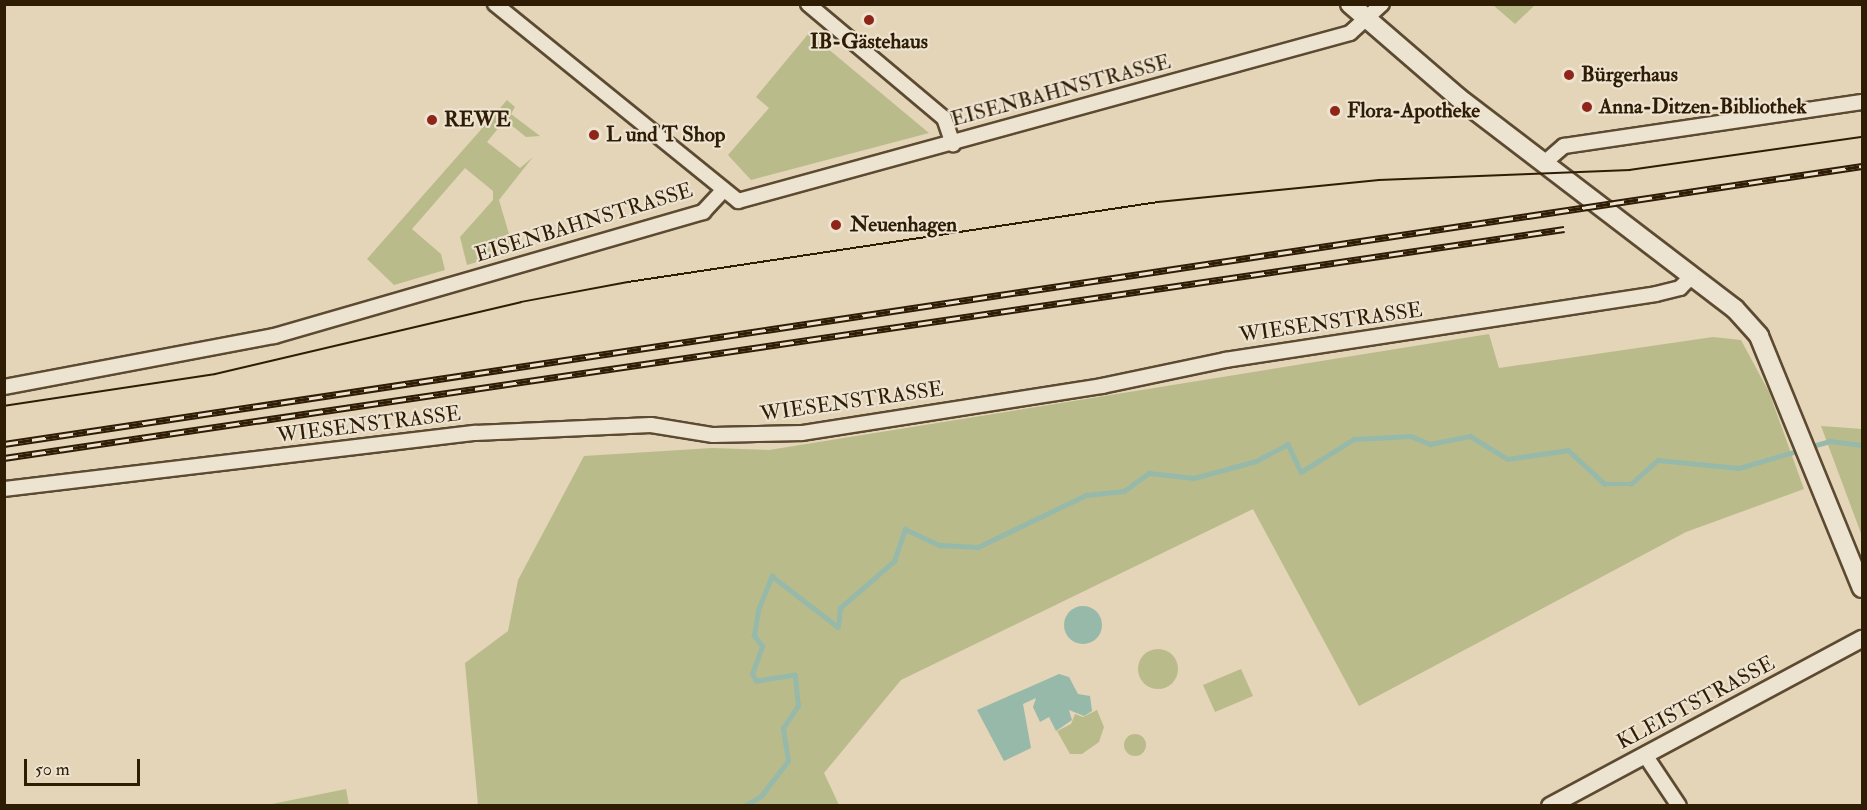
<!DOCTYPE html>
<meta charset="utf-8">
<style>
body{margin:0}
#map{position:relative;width:1867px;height:810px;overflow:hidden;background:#e4d4b8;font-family:"IM FELL Double Pica",serif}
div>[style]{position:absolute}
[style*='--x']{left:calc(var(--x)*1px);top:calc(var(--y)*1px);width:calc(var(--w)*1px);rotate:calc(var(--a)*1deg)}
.green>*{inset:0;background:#babb8b}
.round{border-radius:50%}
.water>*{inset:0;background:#97b9aa}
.stream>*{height:4.5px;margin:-2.25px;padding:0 2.25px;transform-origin:2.25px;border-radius:2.25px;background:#97b9aa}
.roads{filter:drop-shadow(2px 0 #5c4a31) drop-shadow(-2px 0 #5c4a31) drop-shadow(0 2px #5c4a31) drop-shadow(0 -2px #5c4a31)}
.minor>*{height:14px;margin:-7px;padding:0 7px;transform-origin:7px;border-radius:7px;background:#ede3d1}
.tertiary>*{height:16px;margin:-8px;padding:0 8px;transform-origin:8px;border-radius:8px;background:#ede3d1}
.secondary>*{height:18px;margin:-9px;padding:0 9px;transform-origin:9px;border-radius:9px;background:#ede3d1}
.tram>*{height:1.5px;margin:-0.75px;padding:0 0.75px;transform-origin:0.75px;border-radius:0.75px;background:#2f1c04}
.rail>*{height:7px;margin-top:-3.5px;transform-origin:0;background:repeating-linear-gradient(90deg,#ede3d1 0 14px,#2f1c04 0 28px);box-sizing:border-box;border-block:2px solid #2f1c04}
.dots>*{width:16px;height:16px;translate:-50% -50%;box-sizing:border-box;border:3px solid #ede3d1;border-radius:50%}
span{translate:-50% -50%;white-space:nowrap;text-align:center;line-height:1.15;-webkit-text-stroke:4.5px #ede3d1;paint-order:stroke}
.poi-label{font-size:21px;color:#2f1c04;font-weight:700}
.left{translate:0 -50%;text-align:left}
.street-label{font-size:21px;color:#2f1c04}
.frame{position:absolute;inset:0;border:6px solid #2f1c04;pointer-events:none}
.scale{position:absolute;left:24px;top:759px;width:116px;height:27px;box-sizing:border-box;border:3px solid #2f1c04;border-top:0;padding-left:8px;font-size:18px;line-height:21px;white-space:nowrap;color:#2f1c04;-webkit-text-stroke:4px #ede3d1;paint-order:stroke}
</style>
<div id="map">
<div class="green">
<div style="clip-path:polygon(1493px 5px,1535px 5px,1515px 24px)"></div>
<div style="clip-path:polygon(809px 33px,929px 133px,751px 180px,728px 155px,769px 108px,756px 97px)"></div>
<div style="clip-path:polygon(507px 100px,515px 107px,511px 114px,540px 136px,526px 137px,505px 120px,487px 142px,520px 168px,533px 157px,499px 200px,514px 251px,467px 265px,460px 237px,493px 200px,493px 191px,465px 168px,412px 229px,441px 254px,445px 270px,394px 285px,367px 259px)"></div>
<div style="clip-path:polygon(1489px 334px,1499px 368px,1713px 337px,1741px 340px,1769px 392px,1804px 489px,1686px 532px,1359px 706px,1253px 509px,901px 680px,824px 773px,839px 805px,478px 805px,465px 663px,508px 631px,518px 580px,584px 456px,712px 448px,769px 450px)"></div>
<div style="clip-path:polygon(1821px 426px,1862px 429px,1862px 536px)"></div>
<div class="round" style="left:1138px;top:649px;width:40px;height:40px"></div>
<div style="clip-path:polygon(1241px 669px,1253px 696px,1215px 712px,1203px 685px)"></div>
<div style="clip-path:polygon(1097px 710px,1104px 727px,1099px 742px,1082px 754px,1070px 754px,1057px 731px,1071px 724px,1075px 714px,1083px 717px)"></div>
<div class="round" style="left:1124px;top:734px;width:22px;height:22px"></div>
<div style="clip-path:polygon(346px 789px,349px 805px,267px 805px)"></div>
</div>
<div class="water">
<div class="round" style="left:1064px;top:606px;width:38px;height:38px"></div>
<div style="clip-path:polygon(1059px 674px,1069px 677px,1078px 694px,1090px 696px,1092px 711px,1084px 716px,1069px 710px,1072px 720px,1056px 731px,1049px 717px,1040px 722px,1033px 707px,1036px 698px,1023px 704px,1031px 748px,1004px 761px,977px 710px)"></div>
</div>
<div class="stream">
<div style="--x:1809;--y:447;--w:22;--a:-16"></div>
<div style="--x:1830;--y:441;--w:32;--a:7"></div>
<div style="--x:744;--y:806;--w:20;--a:-30"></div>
<div style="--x:761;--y:796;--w:44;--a:-52.4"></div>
<div style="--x:788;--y:761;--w:33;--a:-99"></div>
<div style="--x:783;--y:728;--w:27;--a:-56"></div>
<div style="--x:798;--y:706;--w:31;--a:-96"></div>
<div style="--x:795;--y:675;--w:39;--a:171"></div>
<div style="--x:756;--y:681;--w:8;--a:-120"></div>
<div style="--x:752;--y:674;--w:30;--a:-70"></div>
<div style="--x:762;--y:646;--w:13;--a:-129"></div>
<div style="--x:754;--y:636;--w:26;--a:-81"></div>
<div style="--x:758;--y:610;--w:37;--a:-68"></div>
<div style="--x:772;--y:576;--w:83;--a:37.7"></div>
<div style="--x:838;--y:627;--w:19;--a:-84"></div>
<div style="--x:840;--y:608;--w:72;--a:-41"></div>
<div style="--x:894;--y:561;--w:34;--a:-71"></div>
<div style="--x:905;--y:529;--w:38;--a:25"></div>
<div style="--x:939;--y:545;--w:39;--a:3"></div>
<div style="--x:978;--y:547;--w:120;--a:-25.7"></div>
<div style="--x:1086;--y:495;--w:38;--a:-6"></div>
<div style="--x:1124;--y:491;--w:31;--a:-36"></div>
<div style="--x:1149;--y:473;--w:45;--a:6.3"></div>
<div style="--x:1194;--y:478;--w:64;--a:-15.3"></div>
<div style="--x:1256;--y:461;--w:36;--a:-28"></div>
<div style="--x:1288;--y:444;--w:31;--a:65"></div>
<div style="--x:1301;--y:472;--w:62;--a:-31.9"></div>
<div style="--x:1354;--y:439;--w:57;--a:-3"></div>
<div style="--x:1411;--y:436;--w:21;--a:23"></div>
<div style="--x:1430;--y:444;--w:41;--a:-11.3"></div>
<div style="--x:1470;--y:436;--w:44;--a:31.2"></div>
<div style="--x:1508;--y:459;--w:61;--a:-8.5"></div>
<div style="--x:1568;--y:450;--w:50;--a:42.6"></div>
<div style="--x:1605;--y:484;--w:26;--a:0"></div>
<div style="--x:1631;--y:484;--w:36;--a:-42"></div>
<div style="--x:1658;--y:460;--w:81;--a:5.6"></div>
<div style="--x:1739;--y:468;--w:65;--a:-16.2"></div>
</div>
<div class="roads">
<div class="minor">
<div style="--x:495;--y:4;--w:313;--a:39"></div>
<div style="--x:738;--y:201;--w:635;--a:-15.35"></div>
<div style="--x:1350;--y:33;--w:43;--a:-42.2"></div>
<div style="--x:808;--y:4;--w:177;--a:40"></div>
<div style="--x:944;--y:118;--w:28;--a:71"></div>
<div style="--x:1543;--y:164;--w:28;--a:-41"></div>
<div style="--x:1564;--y:146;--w:301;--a:-8.4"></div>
<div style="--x:4;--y:387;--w:275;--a:-10.7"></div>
<div style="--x:274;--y:336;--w:447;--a:-16.1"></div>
<div style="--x:703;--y:212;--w:26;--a:-47"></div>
<div style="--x:4;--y:489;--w:474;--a:-6.8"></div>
<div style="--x:475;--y:433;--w:176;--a:-2.6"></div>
<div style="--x:651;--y:425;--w:63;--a:9.2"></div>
<div style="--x:713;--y:435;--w:89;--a:-1.3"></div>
<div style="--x:802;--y:433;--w:304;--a:-8.9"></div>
<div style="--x:1102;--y:386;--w:126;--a:-11.9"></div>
<div style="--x:1225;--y:360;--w:436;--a:-8.7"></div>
<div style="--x:1656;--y:294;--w:25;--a:-14"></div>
<div style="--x:1680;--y:288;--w:18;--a:-45"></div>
<div style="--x:1645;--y:755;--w:61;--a:56.3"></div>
</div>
<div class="tertiary">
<div style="--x:1550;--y:806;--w:354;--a:-28.2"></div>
</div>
<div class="secondary">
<div style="--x:1350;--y:4;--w:144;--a:40.8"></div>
<div style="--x:1459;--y:98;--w:347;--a:37.4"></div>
<div style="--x:1735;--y:309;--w:36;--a:48"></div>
<div style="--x:1759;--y:336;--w:272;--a:67.8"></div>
</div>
</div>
<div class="tram">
<div style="--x:4;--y:406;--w:213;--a:-8.6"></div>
<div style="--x:215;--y:374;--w:314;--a:-13.2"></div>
<div style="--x:521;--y:302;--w:109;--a:-10.6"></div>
<div style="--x:628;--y:282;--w:536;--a:-8.58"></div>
<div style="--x:1158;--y:202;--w:222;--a:-5.7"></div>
<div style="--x:1379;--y:180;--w:251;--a:-2.3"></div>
<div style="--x:1630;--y:170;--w:234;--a:-8.1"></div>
</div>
<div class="rail">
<div style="--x:4;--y:444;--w:1879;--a:-8.51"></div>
<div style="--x:4;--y:458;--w:1577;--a:-8.35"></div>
</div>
<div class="dots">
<div style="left:869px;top:20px;background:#8f2418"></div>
<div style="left:1569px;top:75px;background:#8f2418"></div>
<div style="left:1587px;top:107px;background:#8f2418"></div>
<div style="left:1335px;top:111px;background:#8f2418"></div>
<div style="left:432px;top:120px;background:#8f2418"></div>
<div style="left:594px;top:135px;background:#8f2418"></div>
<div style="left:836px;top:225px;background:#8f2418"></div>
</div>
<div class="poi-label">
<span style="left:869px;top:42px">IB-Gästehaus</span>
<span class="left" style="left:1581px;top:75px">Bürgerhaus</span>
<span class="left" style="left:1599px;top:107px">Anna-Ditzen-Bibliothek</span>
<span class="left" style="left:1347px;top:111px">Flora-Apotheke</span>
<span class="left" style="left:444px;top:120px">REWE</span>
<span class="left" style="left:606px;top:135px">L und T Shop</span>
<span class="left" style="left:850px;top:225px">Neuenhagen</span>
</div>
<div class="street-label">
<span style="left:1061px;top:91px;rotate:-15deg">EISENBAHNSTRASSE</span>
<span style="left:584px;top:223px;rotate:-17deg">EISENBAHNSTRASSE</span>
<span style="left:1331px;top:323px;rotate:-8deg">WIESENSTRASSE</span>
<span style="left:852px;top:402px;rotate:-8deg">WIESENSTRASSE</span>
<span style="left:369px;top:425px;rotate:-7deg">WIESENSTRASSE</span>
<span style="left:1696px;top:703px;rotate:-28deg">KLEISTSTRASSE</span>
</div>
<div class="frame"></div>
<div class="scale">50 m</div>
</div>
